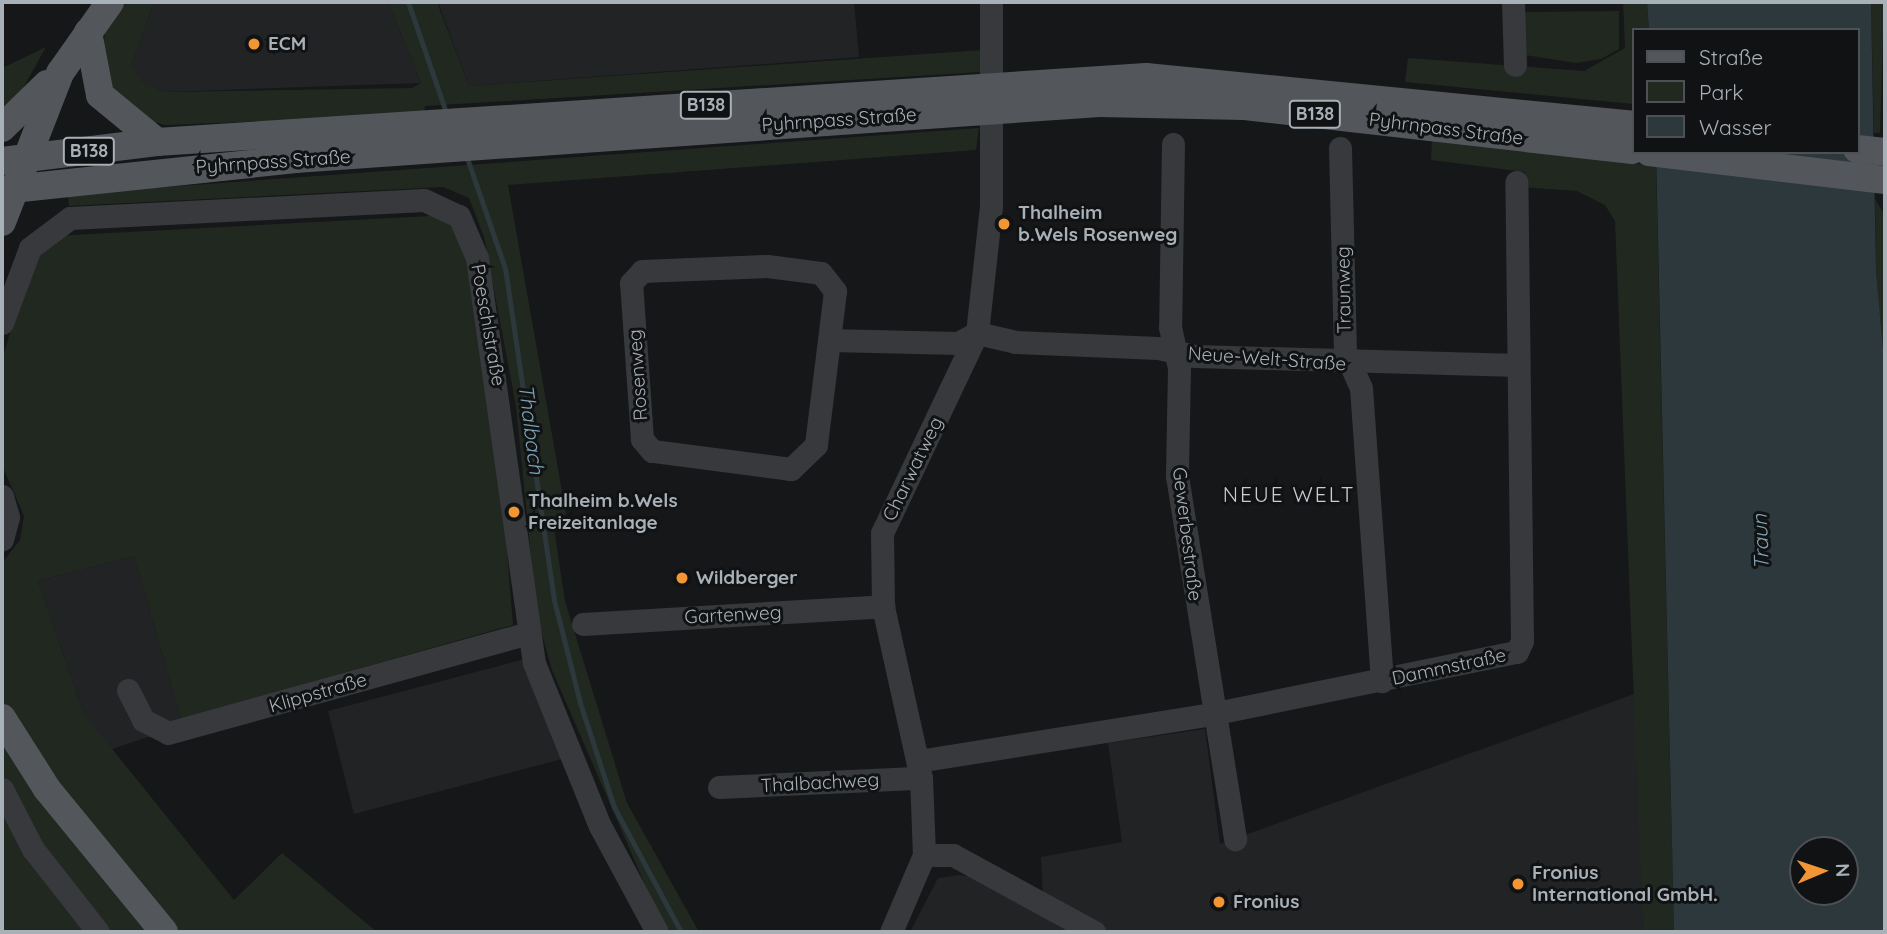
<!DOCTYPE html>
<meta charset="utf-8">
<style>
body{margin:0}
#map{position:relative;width:1887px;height:934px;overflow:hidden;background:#161718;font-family:Quicksand,sans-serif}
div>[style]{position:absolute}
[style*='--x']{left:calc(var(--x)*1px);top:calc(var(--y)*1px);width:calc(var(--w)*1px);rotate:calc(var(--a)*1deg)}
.built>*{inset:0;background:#222325}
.green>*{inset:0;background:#202820}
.water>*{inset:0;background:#2c383c}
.stream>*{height:5px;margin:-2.5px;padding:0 2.5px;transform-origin:2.5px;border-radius:2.5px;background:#2c383c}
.minor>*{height:23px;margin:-11.5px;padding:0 11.5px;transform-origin:11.5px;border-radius:11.5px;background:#37393d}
.major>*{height:28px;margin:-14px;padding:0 14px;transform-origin:14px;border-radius:14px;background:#53575c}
.dots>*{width:19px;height:19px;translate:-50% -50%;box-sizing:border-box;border:4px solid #111213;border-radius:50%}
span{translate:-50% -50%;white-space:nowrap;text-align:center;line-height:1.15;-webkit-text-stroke:6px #111213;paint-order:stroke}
.shield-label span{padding:2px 5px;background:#111213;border:2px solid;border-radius:5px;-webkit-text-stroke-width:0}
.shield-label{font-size:18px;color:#a8b0b8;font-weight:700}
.poi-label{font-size:19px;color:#a8b0b8;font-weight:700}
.left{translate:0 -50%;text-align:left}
.street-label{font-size:19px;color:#a8b0b8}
.water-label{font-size:21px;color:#7fa3b3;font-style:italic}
.neighbourhood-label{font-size:21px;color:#c9ced4;letter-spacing:2px}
.frame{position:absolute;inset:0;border:4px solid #a8b0b8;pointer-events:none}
.legend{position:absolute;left:1632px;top:28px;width:228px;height:126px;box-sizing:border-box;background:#111213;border:2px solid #4d5155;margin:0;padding:9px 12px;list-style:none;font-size:21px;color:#a8b0b8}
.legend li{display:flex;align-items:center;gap:14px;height:35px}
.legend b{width:35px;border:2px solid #4d5155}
.north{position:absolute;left:1789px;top:836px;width:70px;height:70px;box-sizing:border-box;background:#111213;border:2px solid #4d5155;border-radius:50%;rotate:88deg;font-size:19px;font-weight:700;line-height:28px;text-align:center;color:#a8b0b8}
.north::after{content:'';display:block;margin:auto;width:24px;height:32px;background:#f29534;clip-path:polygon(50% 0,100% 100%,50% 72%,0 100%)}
</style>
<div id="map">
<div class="built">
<div style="clip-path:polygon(154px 2px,388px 2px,421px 83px,165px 92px,140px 81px,132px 64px)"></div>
<div style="clip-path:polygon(438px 2px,854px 2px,859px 57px,469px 86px)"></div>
<div style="clip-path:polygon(134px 556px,181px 719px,177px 739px,148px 737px,109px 750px,84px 714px,38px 581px)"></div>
<div style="clip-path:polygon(525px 659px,562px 759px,354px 814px,328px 711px)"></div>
<div style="clip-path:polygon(1637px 693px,1643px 932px,910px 932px,938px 878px,959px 875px,979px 878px,1044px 917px,1041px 857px,1122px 842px,1108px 743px,1205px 729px,1220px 844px)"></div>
</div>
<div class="green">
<div style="clip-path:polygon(126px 2px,154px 2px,132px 64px,141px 81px,165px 92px,412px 88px,421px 83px,388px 2px,437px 2px,469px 86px,982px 50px,981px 72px,425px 106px,424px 115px,165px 125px,133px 116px,100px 73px,105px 33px)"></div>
<div style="clip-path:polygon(1623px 2px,1647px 2px,1649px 30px,1633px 30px,1633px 104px,1405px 82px,1408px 58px,1584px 71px,1625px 48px)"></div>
<div style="clip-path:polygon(1871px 2px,1884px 2px,1880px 133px,1874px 133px)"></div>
<div style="clip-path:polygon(1619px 11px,1619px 49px,1601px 59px,1576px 63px,1525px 55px,1524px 12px)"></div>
<div style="clip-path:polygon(46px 47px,11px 110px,2px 119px,2px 68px)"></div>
<div style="clip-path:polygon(979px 128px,976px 150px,508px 185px,566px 514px,553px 521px,565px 601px,627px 803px,699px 932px,671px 932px,656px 910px,552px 670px,537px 616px,516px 406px,484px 237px,469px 198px,443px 187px,69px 206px,68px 194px)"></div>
<div style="clip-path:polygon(1432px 139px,1656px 166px,1674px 932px,1643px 932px,1615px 221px,1605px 205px,1577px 191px,1522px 187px,1525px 172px,1431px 160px)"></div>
<div style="clip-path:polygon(1875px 199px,1885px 216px,1883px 370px,1876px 271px)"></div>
<div style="clip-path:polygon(430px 210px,466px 235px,499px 454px,513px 625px,181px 719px,134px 556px,38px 581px,84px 714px,234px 900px,282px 853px,377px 932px,2px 932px,2px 563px,20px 540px,24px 516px,2px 465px,2px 360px,33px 256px,53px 236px,429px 216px)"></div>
</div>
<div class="water">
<div style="clip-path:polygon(evenodd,1647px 2px,1871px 2px,1876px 271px,1885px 373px,1885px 932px,1674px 932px,1656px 152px,1857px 152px,1857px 30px,1649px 30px,1647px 2px,1803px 850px,1845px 850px,1845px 892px,1803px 892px,1803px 850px)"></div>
</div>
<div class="stream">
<div style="--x:408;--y:2;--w:120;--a:71"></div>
<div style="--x:466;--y:155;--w:120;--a:71"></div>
<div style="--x:505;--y:268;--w:336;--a:81.6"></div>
<div style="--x:554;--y:600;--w:106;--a:75.8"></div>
<div style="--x:580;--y:703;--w:109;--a:71.9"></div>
<div style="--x:614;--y:807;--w:142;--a:61.8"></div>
</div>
<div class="minor">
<div style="--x:1513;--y:2;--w:63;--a:88.2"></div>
<div style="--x:1173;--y:144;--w:183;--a:90.9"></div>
<div style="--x:1170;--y:327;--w:42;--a:77.6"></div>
<div style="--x:1179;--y:368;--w:108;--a:91.1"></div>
<div style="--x:1177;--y:476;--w:368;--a:80.9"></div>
<div style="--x:1340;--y:148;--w:204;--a:88.6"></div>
<div style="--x:1345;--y:352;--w:39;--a:66"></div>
<div style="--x:1361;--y:388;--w:294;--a:85.9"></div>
<div style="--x:2;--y:323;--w:80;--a:-69.5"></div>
<div style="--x:30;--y:248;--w:50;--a:-36.9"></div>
<div style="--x:70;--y:218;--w:354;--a:-2.9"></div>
<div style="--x:424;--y:200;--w:38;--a:25"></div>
<div style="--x:459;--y:216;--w:46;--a:66.8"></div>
<div style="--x:477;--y:258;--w:409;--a:82"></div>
<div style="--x:534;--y:663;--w:176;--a:68"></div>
<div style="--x:600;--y:826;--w:120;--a:61.7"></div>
<div style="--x:829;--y:340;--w:106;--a:97.1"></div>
<div style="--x:816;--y:445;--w:35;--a:136"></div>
<div style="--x:791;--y:469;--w:140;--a:-172.6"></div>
<div style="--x:652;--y:451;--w:16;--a:-130"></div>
<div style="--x:642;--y:439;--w:156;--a:-94"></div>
<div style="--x:631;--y:283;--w:16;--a:-47"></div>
<div style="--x:642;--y:271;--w:125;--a:-2.3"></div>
<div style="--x:767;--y:266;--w:54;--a:7.4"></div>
<div style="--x:821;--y:273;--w:23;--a:52"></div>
<div style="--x:835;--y:291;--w:49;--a:97"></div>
<div style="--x:829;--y:340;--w:129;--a:1.3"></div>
<div style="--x:958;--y:343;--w:21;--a:-28"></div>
<div style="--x:977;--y:333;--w:39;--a:13"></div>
<div style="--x:1015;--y:342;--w:143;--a:2.4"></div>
<div style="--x:1158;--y:348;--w:38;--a:12"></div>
<div style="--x:1195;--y:356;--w:323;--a:1.6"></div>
<div style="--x:2;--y:496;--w:22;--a:74"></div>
<div style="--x:8;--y:517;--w:23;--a:105"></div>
<div style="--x:583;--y:624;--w:301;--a:-3.4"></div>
<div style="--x:128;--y:690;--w:34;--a:63"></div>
<div style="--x:143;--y:720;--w:28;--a:27"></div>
<div style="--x:168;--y:733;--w:374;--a:-15.5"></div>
<div style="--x:918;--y:761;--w:297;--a:-9.1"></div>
<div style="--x:1211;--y:714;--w:312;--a:-11.5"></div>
<div style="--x:1517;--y:652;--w:12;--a:-66"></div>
<div style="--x:1522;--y:641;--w:459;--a:-90.7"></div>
<div style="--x:719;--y:787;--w:202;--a:-2.6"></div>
<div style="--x:2;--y:789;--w:68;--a:62.7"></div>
<div style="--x:33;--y:849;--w:105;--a:51.9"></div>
<div style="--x:924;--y:855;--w:29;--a:0"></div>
<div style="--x:953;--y:855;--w:161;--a:28.6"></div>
<div style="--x:891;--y:932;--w:84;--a:-66.8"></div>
<div style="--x:924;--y:855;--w:77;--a:-92.2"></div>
<div style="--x:921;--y:778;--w:176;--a:-102.5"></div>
<div style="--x:883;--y:606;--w:73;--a:-90.8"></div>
<div style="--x:882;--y:533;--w:221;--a:-64.6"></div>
<div style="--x:977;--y:333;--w:127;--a:-83.7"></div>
<div style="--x:991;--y:207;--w:205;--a:-90"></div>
</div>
<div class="major">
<div style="--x:88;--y:32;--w:64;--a:79.2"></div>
<div style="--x:100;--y:95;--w:74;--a:39.5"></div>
<div style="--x:2;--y:128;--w:63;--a:-44.4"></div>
<div style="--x:1857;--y:149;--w:28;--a:6"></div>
<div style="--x:1649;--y:152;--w:238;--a:6.8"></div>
<div style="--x:2;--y:161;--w:156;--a:-7"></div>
<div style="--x:157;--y:142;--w:991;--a:-3.76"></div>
<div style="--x:1146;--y:77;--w:489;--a:5.6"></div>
<div style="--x:2;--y:190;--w:295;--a:-6"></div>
<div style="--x:295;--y:159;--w:806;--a:-3.98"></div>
<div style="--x:1099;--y:103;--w:146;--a:1.2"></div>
<div style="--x:1245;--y:106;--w:390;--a:6.5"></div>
<div style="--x:2;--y:222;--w:160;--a:-68.7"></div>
<div style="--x:60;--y:73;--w:87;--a:-54.8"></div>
<div style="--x:2;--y:718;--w:84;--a:57.6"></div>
<div style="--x:47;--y:789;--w:185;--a:50.7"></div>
</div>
<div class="dots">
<div style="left:254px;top:44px;background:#f29534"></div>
<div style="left:1004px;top:224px;background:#f29534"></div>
<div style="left:514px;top:512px;background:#f29534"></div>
<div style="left:682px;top:578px;background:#f29534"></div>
<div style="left:1518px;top:884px;background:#f29534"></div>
<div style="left:1219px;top:902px;background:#f29534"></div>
</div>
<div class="shield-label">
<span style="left:706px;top:105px">B138</span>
<span style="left:1315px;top:114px">B138</span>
<span style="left:89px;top:151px">B138</span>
</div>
<div class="poi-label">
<span class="left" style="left:268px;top:44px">ECM</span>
<span class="left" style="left:1018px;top:224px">Thalheim<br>b.Wels Rosenweg</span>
<span class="left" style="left:528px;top:512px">Thalheim b.Wels<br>Freizeitanlage</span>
<span class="left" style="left:696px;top:578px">Wildberger</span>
<span class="left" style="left:1532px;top:884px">Fronius<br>International GmbH.</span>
<span class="left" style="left:1233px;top:902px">Fronius</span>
</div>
<div class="street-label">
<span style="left:839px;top:120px;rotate:-4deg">Pyhrnpass Straße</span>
<span style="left:1446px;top:129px;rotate:7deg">Pyhrnpass Straße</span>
<span style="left:273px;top:162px;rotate:-4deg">Pyhrnpass Straße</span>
<span style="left:1344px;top:290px;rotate:-91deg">Traunweg</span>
<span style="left:488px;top:325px;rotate:80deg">Poeschlstraße</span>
<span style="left:1267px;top:359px;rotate:4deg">Neue-Welt-Straße</span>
<span style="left:638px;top:375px;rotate:-94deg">Rosenweg</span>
<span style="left:913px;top:469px;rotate:-64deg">Charwatweg</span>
<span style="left:1187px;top:534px;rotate:83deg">Gewerbestraße</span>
<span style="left:733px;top:615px;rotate:-3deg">Gartenweg</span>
<span style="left:1449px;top:667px;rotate:-12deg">Dammstraße</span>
<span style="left:318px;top:693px;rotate:-16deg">Klippstraße</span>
<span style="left:820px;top:783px;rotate:-3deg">Thalbachweg</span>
</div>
<div class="water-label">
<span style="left:532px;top:429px;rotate:83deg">Thalbach</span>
<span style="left:1760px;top:542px;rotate:-92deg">Traun</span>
</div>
<div class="neighbourhood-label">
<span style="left:1289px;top:494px">NEUE WELT</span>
</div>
<div class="frame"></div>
<ul class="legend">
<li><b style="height:9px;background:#53575c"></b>Straße</li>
<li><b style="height:19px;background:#202820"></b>Park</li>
<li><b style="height:19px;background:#2c383c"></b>Wasser</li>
</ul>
<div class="north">N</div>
</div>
